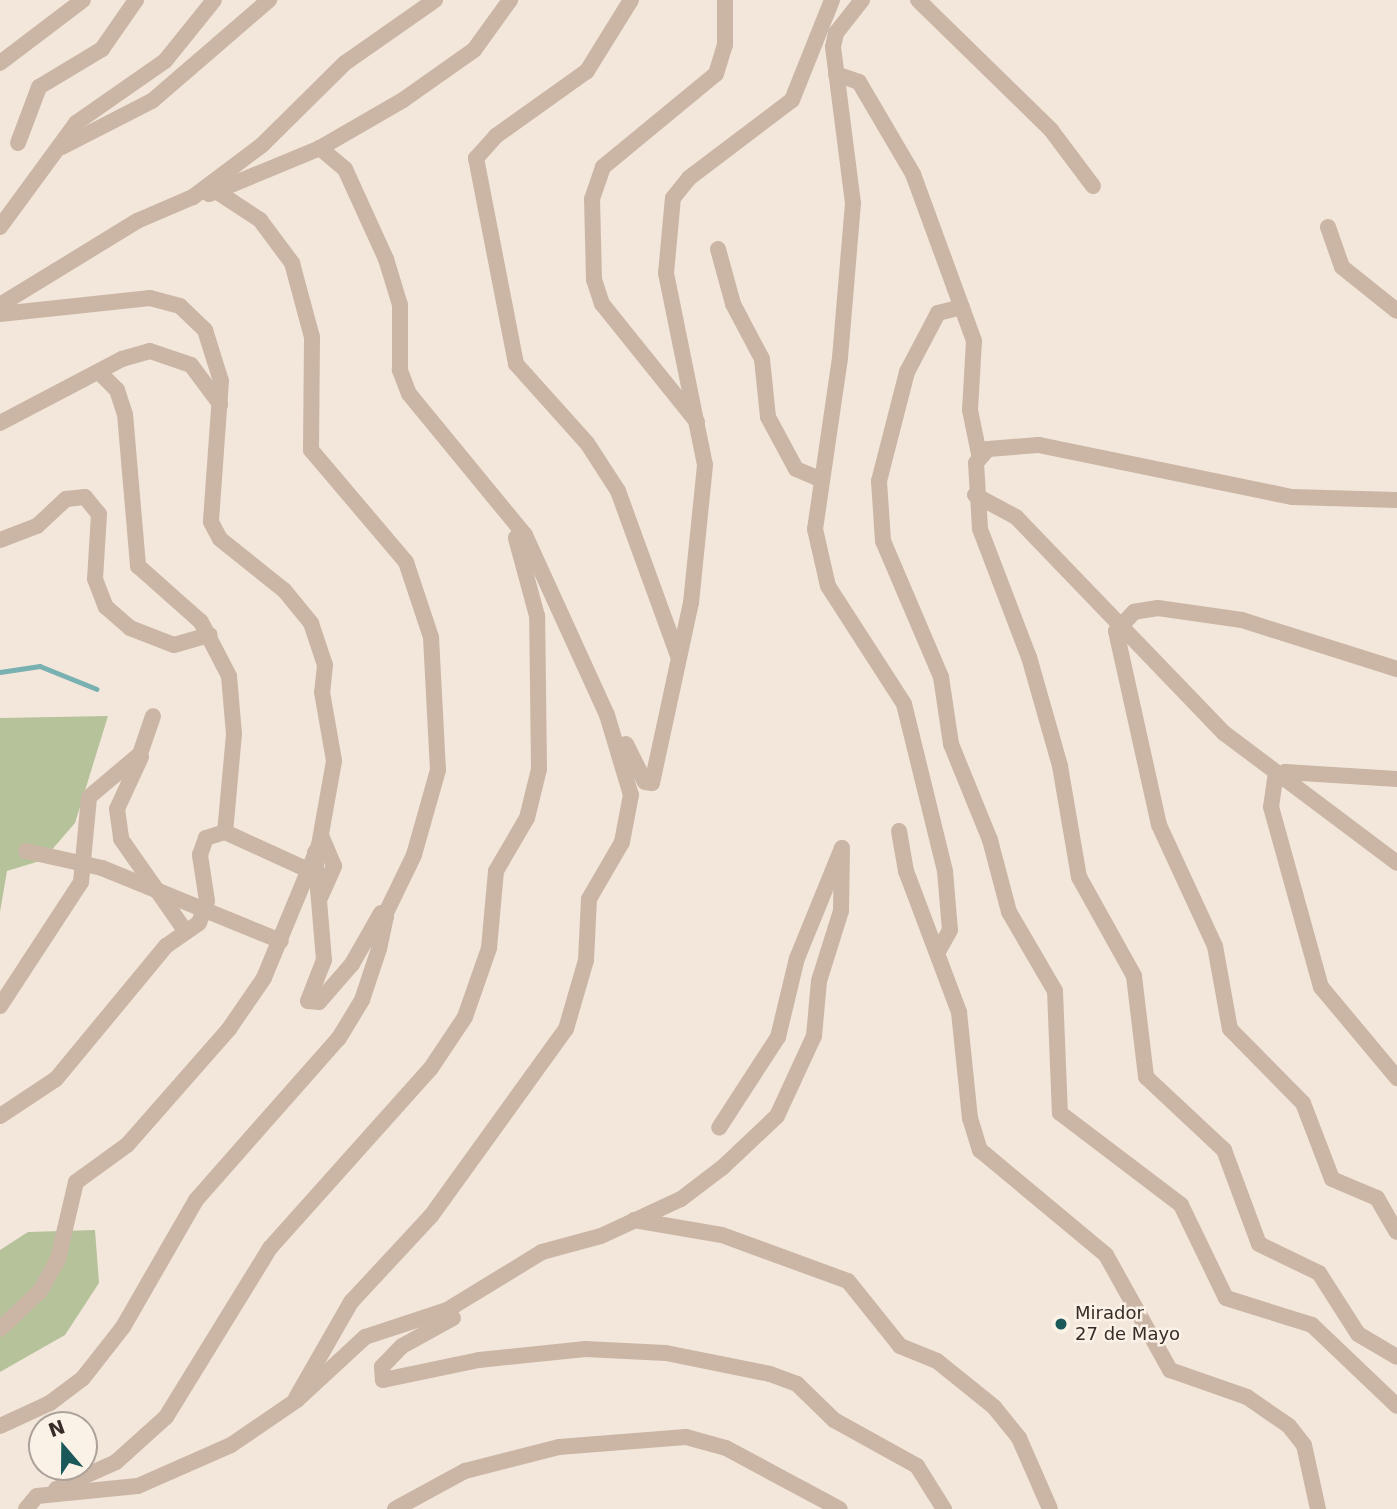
<!DOCTYPE html>
<style>
body{margin:0}
#map{position:relative;width:1397px;height:1509px;overflow:hidden;background:#f3e7db;font-family:"DejaVu Sans",sans-serif}
div>[style]{position:absolute}
[style*='--x']{left:calc(var(--x)*1px);top:calc(var(--y)*1px);width:calc(var(--w)*1px);rotate:calc(var(--a)*1deg)}
.green>*{inset:0;background:#b6c29a}
.stream>*{height:4.5px;margin:-2.25px;padding:0 2.25px;transform-origin:2.25px;border-radius:2.25px;background:#79b0b1}
.minor>*{height:16px;margin:-8px;padding:0 8px;transform-origin:8px;border-radius:8px;background:#cbb6a6}
.dots>*{width:19px;height:19px;translate:-50% -50%;box-sizing:border-box;border:4px solid #faf1e7;border-radius:50%}
span{translate:-50% -50%;white-space:nowrap;text-align:center;line-height:1.15;-webkit-text-stroke:5px #faf1e7;paint-order:stroke}
.poi-label{font-size:18px;color:#372c27}
.left{translate:0 -50%;text-align:left}
.north{position:absolute;left:28px;top:1411px;width:70px;height:70px;box-sizing:border-box;background:#faf1e7;border:2px solid #aca29a;border-radius:50%;rotate:340deg;font-size:19px;font-weight:700;line-height:28px;text-align:center;color:#372c27}
.north::after{content:'';display:block;margin:auto;width:24px;height:32px;background:#1b585a;clip-path:polygon(50% 0,100% 100%,50% 72%,0 100%)}
</style>
<div id="map">
<div class="green">
<div style="clip-path:polygon(108px 716px,75px 823px,43px 860px,7px 871px,0 912px,0 718px)"></div>
<div style="clip-path:polygon(95px 1230px,99px 1283px,65px 1335px,0 1372px,0 1250px,28px 1232px)"></div>
</div>
<div class="stream">
<div style="--x:0;--y:672;--w:40;--a:-8.5"></div>
<div style="--x:40;--y:666;--w:61;--a:22"></div>
</div>
<div class="minor">
<div style="--x:631;--y:0;--w:84;--a:121.8"></div>
<div style="--x:587;--y:71;--w:112;--a:144.5"></div>
<div style="--x:496;--y:136;--w:30;--a:132"></div>
<div style="--x:476;--y:158;--w:210;--a:79"></div>
<div style="--x:516;--y:364;--w:106;--a:48.1"></div>
<div style="--x:587;--y:443;--w:57;--a:57.1"></div>
<div style="--x:618;--y:491;--w:176;--a:70"></div>
<div style="--x:862;--y:0;--w:42;--a:128.2"></div>
<div style="--x:836;--y:33;--w:14;--a:102"></div>
<div style="--x:833;--y:47;--w:157;--a:82.7"></div>
<div style="--x:853;--y:203;--w:156;--a:94.8"></div>
<div style="--x:840;--y:358;--w:173;--a:98.3"></div>
<div style="--x:815;--y:529;--w:58;--a:77.2"></div>
<div style="--x:828;--y:586;--w:140;--a:57.2"></div>
<div style="--x:904;--y:704;--w:172;--a:76.2"></div>
<div style="--x:945;--y:871;--w:59;--a:85.2"></div>
<div style="--x:950;--y:930;--w:23;--a:119"></div>
<div style="--x:918;--y:0;--w:186;--a:44.3"></div>
<div style="--x:1051;--y:130;--w:70;--a:53.1"></div>
<div style="--x:0;--y:63;--w:104;--a:-37.2"></div>
<div style="--x:836;--y:74;--w:24;--a:19"></div>
<div style="--x:859;--y:82;--w:107;--a:59.6"></div>
<div style="--x:913;--y:174;--w:178;--a:69.9"></div>
<div style="--x:974;--y:341;--w:69;--a:93.3"></div>
<div style="--x:970;--y:410;--w:45;--a:78.4"></div>
<div style="--x:18;--y:143;--w:60;--a:-69.4"></div>
<div style="--x:39;--y:87;--w:74;--a:-31.1"></div>
<div style="--x:102;--y:49;--w:60;--a:-55.2"></div>
<div style="--x:62;--y:147;--w:101;--a:-27.1"></div>
<div style="--x:152;--y:101;--w:155;--a:-40.8"></div>
<div style="--x:216;--y:191;--w:53;--a:33.4"></div>
<div style="--x:260;--y:220;--w:54;--a:53.3"></div>
<div style="--x:292;--y:263;--w:77;--a:74.9"></div>
<div style="--x:312;--y:337;--w:113;--a:90.5"></div>
<div style="--x:311;--y:450;--w:147;--a:49.7"></div>
<div style="--x:406;--y:562;--w:79;--a:71.6"></div>
<div style="--x:431;--y:637;--w:133;--a:87"></div>
<div style="--x:438;--y:770;--w:88;--a:105.8"></div>
<div style="--x:414;--y:855;--w:67;--a:115.8"></div>
<div style="--x:209;--y:194;--w:120;--a:-22.5"></div>
<div style="--x:320;--y:148;--w:96;--a:-30"></div>
<div style="--x:403;--y:100;--w:87;--a:-35.2"></div>
<div style="--x:474;--y:50;--w:62;--a:-54.2"></div>
<div style="--x:0;--y:227;--w:129;--a:-53.8"></div>
<div style="--x:76;--y:123;--w:108;--a:-34.9"></div>
<div style="--x:165;--y:61;--w:78;--a:-51.2"></div>
<div style="--x:1328;--y:227;--w:42;--a:70.7"></div>
<div style="--x:1342;--y:267;--w:70;--a:38.7"></div>
<div style="--x:718;--y:249;--w:57;--a:74.7"></div>
<div style="--x:733;--y:304;--w:62;--a:62.2"></div>
<div style="--x:762;--y:359;--w:58;--a:84.1"></div>
<div style="--x:768;--y:417;--w:59;--a:61.7"></div>
<div style="--x:796;--y:469;--w:26;--a:23"></div>
<div style="--x:0;--y:305;--w:161;--a:-31.5"></div>
<div style="--x:137;--y:221;--w:61;--a:-23.2"></div>
<div style="--x:193;--y:197;--w:86;--a:-37"></div>
<div style="--x:262;--y:145;--w:117;--a:-44.7"></div>
<div style="--x:345;--y:63;--w:110;--a:-35"></div>
<div style="--x:962;--y:307;--w:25;--a:166"></div>
<div style="--x:938;--y:313;--w:67;--a:117.7"></div>
<div style="--x:907;--y:372;--w:113;--a:104.4"></div>
<div style="--x:879;--y:481;--w:60;--a:86.2"></div>
<div style="--x:883;--y:541;--w:148;--a:66.9"></div>
<div style="--x:941;--y:677;--w:68;--a:81.5"></div>
<div style="--x:951;--y:744;--w:104;--a:67.9"></div>
<div style="--x:990;--y:840;--w:74;--a:75.2"></div>
<div style="--x:1009;--y:912;--w:91;--a:59.8"></div>
<div style="--x:1055;--y:991;--w:122;--a:87.7"></div>
<div style="--x:1060;--y:1113;--w:152;--a:37.2"></div>
<div style="--x:1181;--y:1205;--w:103;--a:64.2"></div>
<div style="--x:1226;--y:1298;--w:90;--a:17.4"></div>
<div style="--x:1312;--y:1325;--w:117;--a:43.6"></div>
<div style="--x:0;--y:314;--w:151;--a:-6.1"></div>
<div style="--x:150;--y:298;--w:31;--a:15"></div>
<div style="--x:180;--y:306;--w:35;--a:44"></div>
<div style="--x:205;--y:330;--w:53;--a:72.6"></div>
<div style="--x:221;--y:381;--w:141;--a:94.1"></div>
<div style="--x:211;--y:522;--w:19;--a:62"></div>
<div style="--x:220;--y:539;--w:82;--a:38.6"></div>
<div style="--x:284;--y:590;--w:43;--a:50.7"></div>
<div style="--x:311;--y:623;--w:44;--a:71.6"></div>
<div style="--x:325;--y:665;--w:27;--a:96"></div>
<div style="--x:322;--y:692;--w:70;--a:80.1"></div>
<div style="--x:334;--y:761;--w:85;--a:100.1"></div>
<div style="--x:319;--y:845;--w:144;--a:112.5"></div>
<div style="--x:264;--y:978;--w:62;--a:124.5"></div>
<div style="--x:229;--y:1029;--w:154;--a:131.3"></div>
<div style="--x:127;--y:1145;--w:63;--a:144"></div>
<div style="--x:76;--y:1182;--w:79;--a:103.2"></div>
<div style="--x:58;--y:1259;--w:37;--a:119"></div>
<div style="--x:40;--y:1291;--w:55;--a:136.5"></div>
<div style="--x:100;--y:373;--w:24;--a:45"></div>
<div style="--x:117;--y:390;--w:25;--a:72"></div>
<div style="--x:125;--y:414;--w:153;--a:85.1"></div>
<div style="--x:138;--y:566;--w:84;--a:41.6"></div>
<div style="--x:201;--y:622;--w:61;--a:62.6"></div>
<div style="--x:229;--y:676;--w:58;--a:85.1"></div>
<div style="--x:234;--y:734;--w:98;--a:95.2"></div>
<div style="--x:697;--y:422;--w:151;--a:-128.8"></div>
<div style="--x:602;--y:304;--w:25;--a:-108"></div>
<div style="--x:594;--y:280;--w:81;--a:-91.4"></div>
<div style="--x:592;--y:199;--w:34;--a:-71"></div>
<div style="--x:603;--y:167;--w:146;--a:-39.5"></div>
<div style="--x:716;--y:74;--w:30;--a:-73"></div>
<div style="--x:725;--y:45;--w:45;--a:-90"></div>
<div style="--x:0;--y:423;--w:138;--a:-27.7"></div>
<div style="--x:122;--y:359;--w:29;--a:-16"></div>
<div style="--x:150;--y:351;--w:43;--a:18.9"></div>
<div style="--x:191;--y:365;--w:49;--a:53.4"></div>
<div style="--x:975;--y:495;--w:47;--a:28.2"></div>
<div style="--x:1016;--y:517;--w:300;--a:46.1"></div>
<div style="--x:1224;--y:733;--w:216;--a:36.9"></div>
<div style="--x:1397;--y:500;--w:105;--a:-178.4"></div>
<div style="--x:1292;--y:497;--w:259;--a:-168.4"></div>
<div style="--x:1038;--y:445;--w:50;--a:175.4"></div>
<div style="--x:988;--y:449;--w:18;--a:131"></div>
<div style="--x:976;--y:463;--w:66;--a:86.5"></div>
<div style="--x:980;--y:529;--w:137;--a:69.1"></div>
<div style="--x:1029;--y:657;--w:113;--a:74.1"></div>
<div style="--x:1060;--y:766;--w:113;--a:80.3"></div>
<div style="--x:1079;--y:877;--w:113;--a:60.9"></div>
<div style="--x:1134;--y:976;--w:102;--a:83.2"></div>
<div style="--x:1146;--y:1077;--w:107;--a:43.1"></div>
<div style="--x:1224;--y:1150;--w:100;--a:69.6"></div>
<div style="--x:1259;--y:1244;--w:67;--a:25.8"></div>
<div style="--x:1319;--y:1273;--w:72;--a:57.4"></div>
<div style="--x:1358;--y:1334;--w:45;--a:30.5"></div>
<div style="--x:0;--y:540;--w:40;--a:-21"></div>
<div style="--x:37;--y:526;--w:40;--a:-43"></div>
<div style="--x:66;--y:499;--w:19;--a:-6"></div>
<div style="--x:85;--y:497;--w:22;--a:51"></div>
<div style="--x:99;--y:514;--w:65;--a:93.5"></div>
<div style="--x:95;--y:579;--w:30;--a:69"></div>
<div style="--x:106;--y:607;--w:32;--a:41"></div>
<div style="--x:130;--y:628;--w:47;--a:21.1"></div>
<div style="--x:174;--y:645;--w:37;--a:-16"></div>
<div style="--x:1397;--y:669;--w:163;--a:-162.5"></div>
<div style="--x:1242;--y:620;--w:85;--a:-171.9"></div>
<div style="--x:1158;--y:608;--w:24;--a:171"></div>
<div style="--x:1134;--y:612;--w:26;--a:133"></div>
<div style="--x:1116;--y:631;--w:199;--a:77.5"></div>
<div style="--x:1159;--y:825;--w:133;--a:65.2"></div>
<div style="--x:1215;--y:946;--w:84;--a:79.8"></div>
<div style="--x:1230;--y:1029;--w:104;--a:45.4"></div>
<div style="--x:1303;--y:1103;--w:81;--a:69.1"></div>
<div style="--x:1332;--y:1179;--w:49;--a:22.9"></div>
<div style="--x:1377;--y:1198;--w:39;--a:60"></div>
<div style="--x:626;--y:744;--w:42;--a:63.4"></div>
<div style="--x:645;--y:782;--w:7;--a:8"></div>
<div style="--x:652;--y:783;--w:184;--a:-77.8"></div>
<div style="--x:691;--y:603;--w:139;--a:-84.2"></div>
<div style="--x:705;--y:465;--w:196;--a:-101.5"></div>
<div style="--x:666;--y:273;--w:75;--a:-84.7"></div>
<div style="--x:673;--y:198;--w:26;--a:-51"></div>
<div style="--x:689;--y:178;--w:129;--a:-37.1"></div>
<div style="--x:792;--y:100;--w:108;--a:-68.2"></div>
<div style="--x:141;--y:757;--w:57;--a:114.8"></div>
<div style="--x:117;--y:809;--w:30;--a:82"></div>
<div style="--x:121;--y:839;--w:110;--a:55"></div>
<div style="--x:1397;--y:779;--w:112;--a:-176.4"></div>
<div style="--x:1285;--y:772;--w:12;--a:145"></div>
<div style="--x:1275;--y:779;--w:28;--a:98"></div>
<div style="--x:1271;--y:807;--w:187;--a:74.5"></div>
<div style="--x:1321;--y:987;--w:119;--a:50.1"></div>
<div style="--x:899;--y:831;--w:41;--a:80.1"></div>
<div style="--x:906;--y:871;--w:151;--a:69.4"></div>
<div style="--x:959;--y:1012;--w:107;--a:84.1"></div>
<div style="--x:970;--y:1118;--w:34;--a:73"></div>
<div style="--x:980;--y:1150;--w:164;--a:39.8"></div>
<div style="--x:1106;--y:1255;--w:132;--a:60.9"></div>
<div style="--x:1170;--y:1370;--w:82;--a:19.3"></div>
<div style="--x:1247;--y:1397;--w:51;--a:34.6"></div>
<div style="--x:1289;--y:1426;--w:24;--a:52"></div>
<div style="--x:1304;--y:1445;--w:66;--a:77.7"></div>
<div style="--x:26;--y:851;--w:78;--a:12.6"></div>
<div style="--x:102;--y:868;--w:193;--a:22.2"></div>
<div style="--x:320;--y:898;--w:35;--a:-66"></div>
<div style="--x:334;--y:866;--w:33;--a:-113"></div>
<div style="--x:0;--y:1006;--w:148;--a:-56.8"></div>
<div style="--x:81;--y:882;--w:85;--a:-84.6"></div>
<div style="--x:89;--y:797;--w:67;--a:-40.1"></div>
<div style="--x:140;--y:754;--w:40;--a:-71.1"></div>
<div style="--x:0;--y:1116;--w:67;--a:-33.5"></div>
<div style="--x:56;--y:1079;--w:173;--a:-50.4"></div>
<div style="--x:166;--y:946;--w:40;--a:-34.9"></div>
<div style="--x:199;--y:923;--w:23;--a:-70"></div>
<div style="--x:207;--y:901;--w:47;--a:-98.7"></div>
<div style="--x:200;--y:855;--w:18;--a:-71"></div>
<div style="--x:206;--y:838;--w:20;--a:-18"></div>
<div style="--x:225;--y:832;--w:89;--a:24.6"></div>
<div style="--x:634;--y:1220;--w:89;--a:9.7"></div>
<div style="--x:722;--y:1235;--w:134;--a:20.1"></div>
<div style="--x:848;--y:1281;--w:83;--a:51.3"></div>
<div style="--x:900;--y:1346;--w:40;--a:22"></div>
<div style="--x:937;--y:1361;--w:73;--a:38.9"></div>
<div style="--x:994;--y:1407;--w:40;--a:51"></div>
<div style="--x:1019;--y:1438;--w:77;--a:66.4"></div>
<div style="--x:453;--y:1318;--w:58;--a:151.2"></div>
<div style="--x:402;--y:1346;--w:29;--a:134"></div>
<div style="--x:382;--y:1367;--w:13;--a:86"></div>
<div style="--x:383;--y:1380;--w:98;--a:-11.8"></div>
<div style="--x:479;--y:1360;--w:107;--a:-5.9"></div>
<div style="--x:585;--y:1349;--w:81;--a:2.8"></div>
<div style="--x:666;--y:1353;--w:106;--a:11.4"></div>
<div style="--x:770;--y:1374;--w:29;--a:20"></div>
<div style="--x:797;--y:1384;--w:52;--a:44.2"></div>
<div style="--x:834;--y:1420;--w:95;--a:29"></div>
<div style="--x:917;--y:1466;--w:51;--a:57.9"></div>
<div style="--x:296;--y:1398;--w:111;--a:-60.2"></div>
<div style="--x:351;--y:1302;--w:117;--a:-47.1"></div>
<div style="--x:431;--y:1216;--w:231;--a:-54.2"></div>
<div style="--x:566;--y:1029;--w:72;--a:-73.8"></div>
<div style="--x:586;--y:960;--w:61;--a:-87.2"></div>
<div style="--x:589;--y:899;--w:66;--a:-59.9"></div>
<div style="--x:622;--y:842;--w:48;--a:-79.2"></div>
<div style="--x:631;--y:795;--w:84;--a:-106.7"></div>
<div style="--x:607;--y:715;--w:198;--a:-114.5"></div>
<div style="--x:525;--y:535;--w:183;--a:-129.4"></div>
<div style="--x:409;--y:394;--w:26;--a:-111"></div>
<div style="--x:400;--y:370;--w:65;--a:-90"></div>
<div style="--x:400;--y:305;--w:48;--a:-106.9"></div>
<div style="--x:386;--y:259;--w:99;--a:-114.5"></div>
<div style="--x:345;--y:169;--w:33;--a:-140"></div>
<div style="--x:0;--y:1426;--w:55;--a:-24.7"></div>
<div style="--x:50;--y:1403;--w:41;--a:-37.1"></div>
<div style="--x:83;--y:1378;--w:65;--a:-51.9"></div>
<div style="--x:123;--y:1327;--w:146;--a:-60.1"></div>
<div style="--x:196;--y:1200;--w:216;--a:-48.6"></div>
<div style="--x:339;--y:1038;--w:44;--a:-58.8"></div>
<div style="--x:362;--y:1000;--w:54;--a:-71.6"></div>
<div style="--x:379;--y:949;--w:33;--a:-78"></div>
<div style="--x:386;--y:917;--w:6;--a:-141"></div>
<div style="--x:381;--y:913;--w:59;--a:119.6"></div>
<div style="--x:352;--y:964;--w:50;--a:131"></div>
<div style="--x:319;--y:1002;--w:11;--a:-175"></div>
<div style="--x:308;--y:1001;--w:44;--a:-68.7"></div>
<div style="--x:324;--y:960;--w:108;--a:-94.8"></div>
<div style="--x:56;--y:1489;--w:66;--a:-24.2"></div>
<div style="--x:116;--y:1462;--w:67;--a:-42"></div>
<div style="--x:166;--y:1417;--w:198;--a:-58.4"></div>
<div style="--x:270;--y:1248;--w:241;--a:-48.2"></div>
<div style="--x:431;--y:1068;--w:61;--a:-56.3"></div>
<div style="--x:465;--y:1017;--w:73;--a:-70.8"></div>
<div style="--x:489;--y:948;--w:77;--a:-84.8"></div>
<div style="--x:496;--y:871;--w:61;--a:-59.7"></div>
<div style="--x:527;--y:818;--w:50;--a:-76.2"></div>
<div style="--x:539;--y:769;--w:153;--a:-90.7"></div>
<div style="--x:537;--y:616;--w:81;--a:-105.1"></div>
<div style="--x:26;--y:1509;--w:17;--a:-50"></div>
<div style="--x:37;--y:1496;--w:101;--a:-5.7"></div>
<div style="--x:138;--y:1486;--w:102;--a:-23.8"></div>
<div style="--x:231;--y:1445;--w:80;--a:-34.3"></div>
<div style="--x:297;--y:1400;--w:93;--a:-42.8"></div>
<div style="--x:365;--y:1337;--w:86;--a:-18.2"></div>
<div style="--x:447;--y:1310;--w:111;--a:-31.4"></div>
<div style="--x:542;--y:1252;--w:61;--a:-15.2"></div>
<div style="--x:601;--y:1236;--w:88;--a:-24.8"></div>
<div style="--x:681;--y:1199;--w:53;--a:-37.3"></div>
<div style="--x:723;--y:1167;--w:74;--a:-43.4"></div>
<div style="--x:777;--y:1116;--w:88;--a:-65.2"></div>
<div style="--x:814;--y:1036;--w:55;--a:-84.8"></div>
<div style="--x:819;--y:981;--w:73;--a:-72.6"></div>
<div style="--x:841;--y:911;--w:63;--a:-89.1"></div>
<div style="--x:842;--y:848;--w:119;--a:112.2"></div>
<div style="--x:797;--y:958;--w:81;--a:103.5"></div>
<div style="--x:778;--y:1037;--w:108;--a:123"></div>
<div style="--x:395;--y:1509;--w:80;--a:-28.5"></div>
<div style="--x:465;--y:1471;--w:97;--a:-14.3"></div>
<div style="--x:559;--y:1447;--w:127;--a:-4.5"></div>
<div style="--x:686;--y:1437;--w:41;--a:15.4"></div>
<div style="--x:726;--y:1448;--w:129;--a:28.2"></div>
</div>
<div class="dots">
<div style="left:1061px;top:1324px;background:#1b585a"></div>
</div>
<div class="poi-label">
<span class="left" style="left:1075px;top:1324px">Mirador<br>27 de Mayo</span>
</div>
<div class="north">N</div>
</div>
